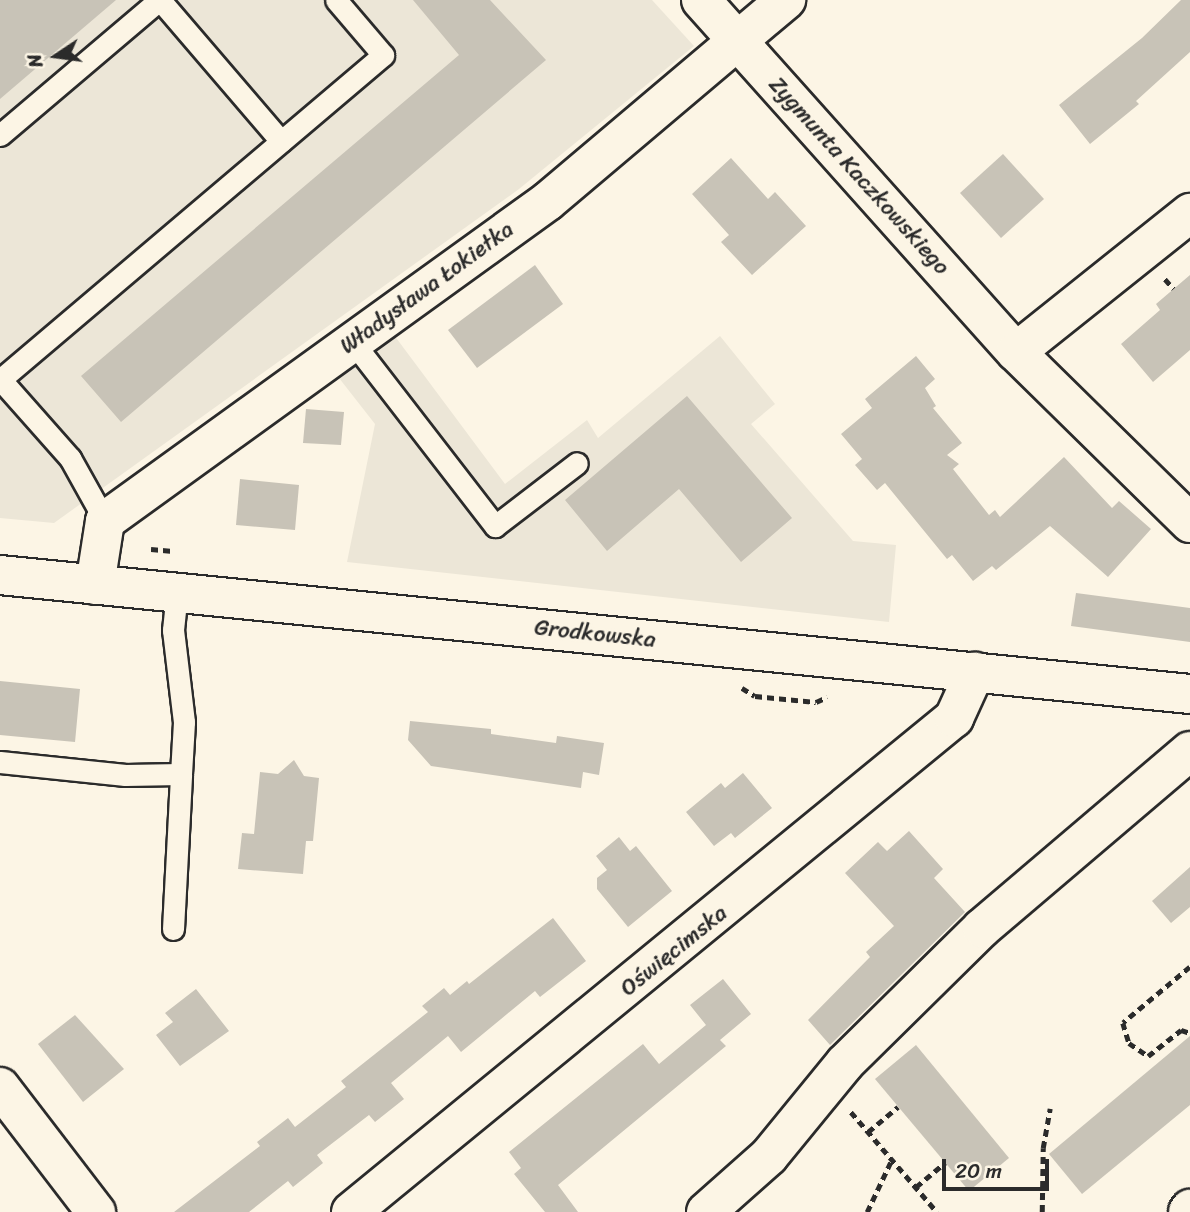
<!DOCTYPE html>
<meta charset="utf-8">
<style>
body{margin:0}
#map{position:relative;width:1190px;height:1212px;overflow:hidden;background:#fcf5e5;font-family:Sriracha,sans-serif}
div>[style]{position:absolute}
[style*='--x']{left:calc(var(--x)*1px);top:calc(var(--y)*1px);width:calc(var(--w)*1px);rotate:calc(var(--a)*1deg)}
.built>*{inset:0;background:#ece6d7}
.building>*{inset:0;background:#c8c3b7}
.path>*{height:4.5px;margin-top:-2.25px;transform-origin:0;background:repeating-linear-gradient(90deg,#2b2b2b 0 7px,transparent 0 12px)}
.roads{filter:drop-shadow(2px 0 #2b2b2b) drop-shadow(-2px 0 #2b2b2b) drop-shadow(0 2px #2b2b2b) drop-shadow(0 -2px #2b2b2b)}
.service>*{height:21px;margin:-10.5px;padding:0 10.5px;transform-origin:10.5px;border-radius:10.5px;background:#fcf5e5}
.minor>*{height:38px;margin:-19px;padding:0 19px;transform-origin:19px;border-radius:19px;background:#fcf5e5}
.secondary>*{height:38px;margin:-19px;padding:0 19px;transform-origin:19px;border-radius:19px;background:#fcf5e5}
span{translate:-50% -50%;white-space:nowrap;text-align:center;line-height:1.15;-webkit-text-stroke:5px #fcf5e5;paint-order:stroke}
.street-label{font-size:23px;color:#2b2b2b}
.north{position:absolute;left:21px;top:21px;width:70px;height:70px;-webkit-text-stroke:5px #fcf5e5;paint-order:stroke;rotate:257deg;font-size:19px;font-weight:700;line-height:28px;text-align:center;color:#2b2b2b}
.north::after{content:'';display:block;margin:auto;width:24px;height:32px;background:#2b2b2b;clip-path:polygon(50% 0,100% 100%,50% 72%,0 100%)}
.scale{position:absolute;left:942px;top:1159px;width:107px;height:32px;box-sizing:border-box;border:4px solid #2b2b2b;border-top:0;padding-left:9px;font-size:21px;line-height:24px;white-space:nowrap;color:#2b2b2b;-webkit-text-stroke:5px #fcf5e5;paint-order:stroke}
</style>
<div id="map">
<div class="built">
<div style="clip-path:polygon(0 0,652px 0,694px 46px,519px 189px,54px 523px,0 518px)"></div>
<div style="clip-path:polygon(394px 335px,505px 484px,587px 420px,598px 438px,720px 336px,775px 404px,751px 424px,853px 541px,896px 545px,889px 622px,347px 562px,375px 424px,339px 378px)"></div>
</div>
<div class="building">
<div style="clip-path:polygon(0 0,116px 0,0 99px)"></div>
<div style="clip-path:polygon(413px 0,490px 0,546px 60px,121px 422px,81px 376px,459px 55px)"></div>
<div style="clip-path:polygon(1181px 0,1190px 0,1190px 52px,1136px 101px,1139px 104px,1090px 144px,1059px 105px,1142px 38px)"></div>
<div style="clip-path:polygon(1003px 154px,1044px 199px,1001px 238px,960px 193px)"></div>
<div style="clip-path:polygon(731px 158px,768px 199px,775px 192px,806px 226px,752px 275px,721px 242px,729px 235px,692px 194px)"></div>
<div style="clip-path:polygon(535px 265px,563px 304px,477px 368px,448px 330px)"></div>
<div style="clip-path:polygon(1190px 275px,1190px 350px,1153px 382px,1121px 344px,1160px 310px,1156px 304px)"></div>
<div style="clip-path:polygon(916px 356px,935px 379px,925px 388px,936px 406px,933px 408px,962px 443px,947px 455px,959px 464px,953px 469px,989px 515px,995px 510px,1000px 517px,1064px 457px,1112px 508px,1119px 501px,1151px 529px,1108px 577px,1050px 526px,996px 570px,992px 566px,973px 581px,952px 555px,947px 559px,885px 483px,877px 490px,855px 465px,862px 459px,841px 434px,872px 408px,865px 399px)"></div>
<div style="clip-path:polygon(687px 396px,792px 518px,741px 562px,679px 489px,607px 551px,565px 500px)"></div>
<div style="clip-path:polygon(306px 409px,344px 412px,341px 445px,303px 443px)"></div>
<div style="clip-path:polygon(240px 479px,299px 485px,295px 530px,236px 525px)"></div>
<div style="clip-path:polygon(1076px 593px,1190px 608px,1190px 642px,1071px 626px)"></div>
<div style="clip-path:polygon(0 681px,80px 689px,75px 742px,0 735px)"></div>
<div style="clip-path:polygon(410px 721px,491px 729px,491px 734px,556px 743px,557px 736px,604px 743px,599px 775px,583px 772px,581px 788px,431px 766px,408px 740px)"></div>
<div style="clip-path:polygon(294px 760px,304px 776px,319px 778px,313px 841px,306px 841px,303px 874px,238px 869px,242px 833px,254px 834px,260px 772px,278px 774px)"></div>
<div style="clip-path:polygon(743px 773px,772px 808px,735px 838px,731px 833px,714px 846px,686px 812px,721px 783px,725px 788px)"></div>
<div style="clip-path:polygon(909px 831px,943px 869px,934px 878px,965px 912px,830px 1045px,808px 1020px,870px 957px,866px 952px,894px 926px,845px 873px,878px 842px,887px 851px)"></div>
<div style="clip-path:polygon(619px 837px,630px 851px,636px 846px,672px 891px,628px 927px,597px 889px,597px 878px,607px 870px,596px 856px)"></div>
<div style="clip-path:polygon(1190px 867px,1190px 907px,1171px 923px,1152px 901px)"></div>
<div style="clip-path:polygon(553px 918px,586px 961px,540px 997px,535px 991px,461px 1052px,448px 1036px,391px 1083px,404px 1099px,375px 1122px,369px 1115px,317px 1155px,323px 1163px,293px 1187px,288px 1181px,249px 1212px,174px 1212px,260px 1146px,257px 1142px,288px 1118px,295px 1127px,346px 1087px,341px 1081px,428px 1012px,422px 1006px,444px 988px,450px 995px,467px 981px,469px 984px)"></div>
<div style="clip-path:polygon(723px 979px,751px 1014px,720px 1040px,726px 1046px,558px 1185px,578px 1212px,545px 1212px,514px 1174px,521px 1168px,509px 1152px,643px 1044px,659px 1064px,706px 1025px,690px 1005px)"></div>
<div style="clip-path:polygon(196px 989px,229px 1031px,180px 1066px,156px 1035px,173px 1022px,165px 1013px)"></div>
<div style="clip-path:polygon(75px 1015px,124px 1069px,83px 1102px,38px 1044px)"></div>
<div style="clip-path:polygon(1190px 1036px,1190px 1105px,1082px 1194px,1049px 1154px)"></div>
<div style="clip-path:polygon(916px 1045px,1009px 1158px,969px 1191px,875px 1079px)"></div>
</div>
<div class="path">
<div style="--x:1165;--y:279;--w:13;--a:48"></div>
<div style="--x:151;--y:549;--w:22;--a:5"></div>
<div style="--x:742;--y:688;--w:15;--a:32"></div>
<div style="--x:755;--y:696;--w:61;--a:5.6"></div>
<div style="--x:816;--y:702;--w:12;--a:-24"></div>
<div style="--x:1190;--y:967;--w:87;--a:140.1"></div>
<div style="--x:1123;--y:1023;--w:21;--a:73"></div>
<div style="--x:1129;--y:1043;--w:23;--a:34"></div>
<div style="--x:1148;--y:1056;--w:42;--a:-38.2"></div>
<div style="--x:1181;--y:1030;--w:9;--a:18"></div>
<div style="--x:851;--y:1112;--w:132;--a:49.3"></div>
<div style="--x:868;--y:1132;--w:39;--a:-40"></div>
<div style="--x:916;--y:1187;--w:38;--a:-40"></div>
<div style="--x:867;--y:1212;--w:59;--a:-64.7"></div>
<div style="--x:1042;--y:1212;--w:64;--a:-89.1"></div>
<div style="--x:1043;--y:1148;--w:40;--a:-80"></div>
</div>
<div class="roads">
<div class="service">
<div style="--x:160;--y:0;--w:186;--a:49.4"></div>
<div style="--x:0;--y:135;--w:209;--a:-40.3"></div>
<div style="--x:352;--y:341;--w:234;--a:52.3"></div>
<div style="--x:495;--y:526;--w:103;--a:-37.5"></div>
<div style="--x:0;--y:379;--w:106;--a:48.5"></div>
<div style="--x:70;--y:458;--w:72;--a:60.9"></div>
<div style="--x:1;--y:379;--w:501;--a:-40.3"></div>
<div style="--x:383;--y:55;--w:72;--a:-130.5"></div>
<div style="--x:0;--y:762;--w:126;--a:5.9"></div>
<div style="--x:125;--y:775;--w:56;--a:-1"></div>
<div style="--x:181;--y:774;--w:52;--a:-86.7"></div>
<div style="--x:184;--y:722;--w:93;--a:-96.8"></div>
<div style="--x:173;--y:630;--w:37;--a:-84"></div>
<div style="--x:173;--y:929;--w:155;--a:-87"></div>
</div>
<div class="minor">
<div style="--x:701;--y:0;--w:472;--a:48.2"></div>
<div style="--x:1016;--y:352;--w:244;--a:44.5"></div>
<div style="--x:1016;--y:352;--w:223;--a:-38.6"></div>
<div style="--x:95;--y:585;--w:65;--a:-81.1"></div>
<div style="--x:105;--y:521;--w:546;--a:-35.84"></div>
<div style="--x:548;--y:201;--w:312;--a:-40.2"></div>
<div style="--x:0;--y:1087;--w:158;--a:52.5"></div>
<div style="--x:351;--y:1212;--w:780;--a:-39.33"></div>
<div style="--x:954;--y:718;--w:51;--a:-65.5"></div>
<div style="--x:706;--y:1212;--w:84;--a:-41.6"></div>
<div style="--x:769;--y:1156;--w:120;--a:-50.7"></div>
<div style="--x:845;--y:1063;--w:192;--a:-44.6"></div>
<div style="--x:982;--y:928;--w:273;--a:-40.4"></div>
<div style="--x:1188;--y:1212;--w:4;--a:-56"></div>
</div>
<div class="secondary">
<div style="--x:0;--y:575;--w:1196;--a:5.71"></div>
</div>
</div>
<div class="street-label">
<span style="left:859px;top:176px;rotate:48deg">Zygmunta Kaczkowskiego</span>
<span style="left:427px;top:288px;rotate:-36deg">Władysława Łokietka</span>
<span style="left:595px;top:634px;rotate:6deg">Grodkowska</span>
<span style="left:674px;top:951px;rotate:-39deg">Oświęcimska</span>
</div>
<div class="north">N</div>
<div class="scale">20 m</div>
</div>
